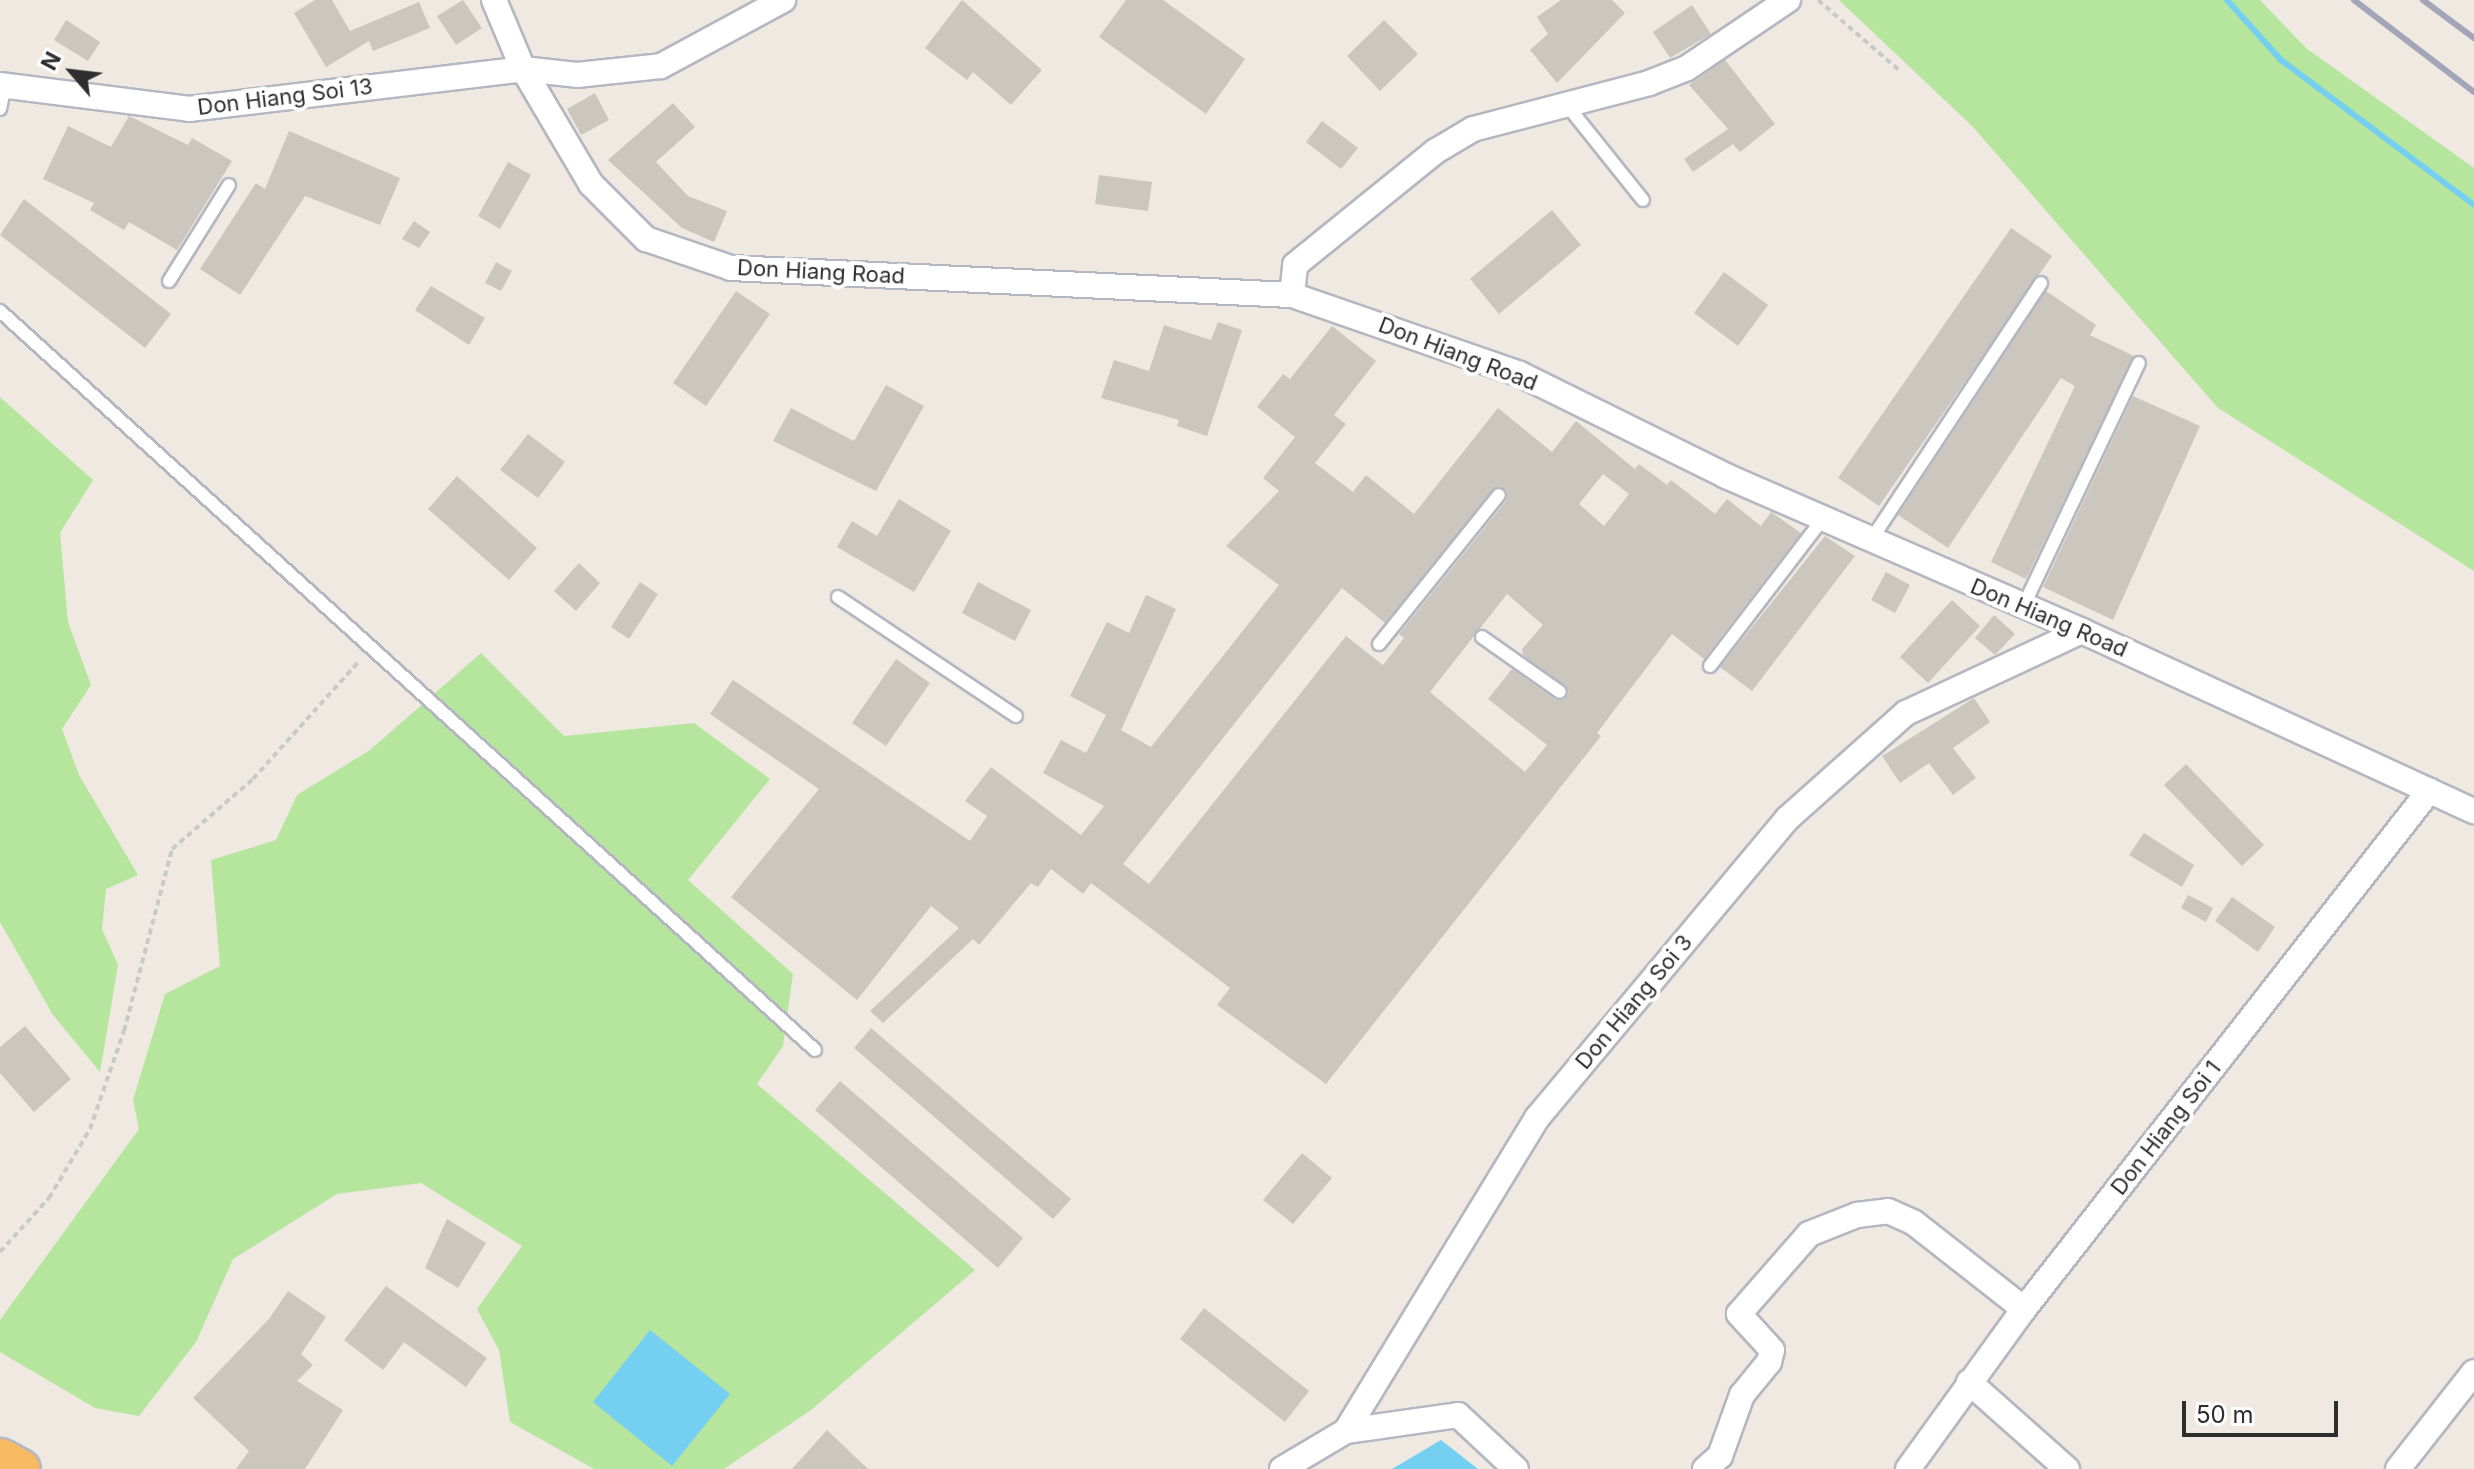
<!DOCTYPE html>
<style>
body{margin:0}
#map{position:relative;width:2474px;height:1469px;overflow:hidden;background:#efe9e1;font-family:Inter,sans-serif}
div>[style]{position:absolute}
[style*='--x']{left:calc(var(--x)*1px);top:calc(var(--y)*1px);width:calc(var(--w)*1px);rotate:calc(var(--a)*1deg)}
.green>*{inset:0;background:#b6e59e}
.water>*{inset:0;background:#75cff0}
.stream>*{height:6px;margin:-3px;padding:0 3px;transform-origin:3px;border-radius:3px;background:#75cff0}
.building>*{inset:0;background:#cbc7bf}
.path>*{height:4px;margin-top:-2px;transform-origin:0;background:repeating-linear-gradient(90deg,#c9c9c9 0 6px,transparent 0 10px)}
.roads{filter:drop-shadow(2px 0 #b4b7c1) drop-shadow(-2px 0 #b4b7c1) drop-shadow(0 2px #b4b7c1) drop-shadow(0 -2px #b4b7c1)}
.service>*{height:12px;margin:-6px;padding:0 6px;transform-origin:6px;border-radius:6px;background:#fff}
.minor>*{height:24px;margin:-12px;padding:0 12px;transform-origin:12px;border-radius:12px;background:#fff}
.trunk>*{height:40px;margin:-20px;padding:0 20px;transform-origin:20px;border-radius:20px;background:#f8ba60}
.rail>*{height:6px;margin:-3px;padding:0 3px;transform-origin:3px;border-radius:3px;background:#a3a6b8}
span{translate:-50% -50%;white-space:nowrap;text-align:center;line-height:1.15;-webkit-text-stroke:8px #fff;paint-order:stroke}
.street-label{font-size:22px;color:#2e2e2e}
.north{position:absolute;left:32px;top:32px;width:80px;height:80px;-webkit-text-stroke:6px #fff;paint-order:stroke;rotate:298deg;font-size:22px;font-weight:700;line-height:32px;text-align:center;color:#2e2e2e}
.north::after{content:'';display:block;margin:auto;width:28px;height:36px;background:#2e2e2e;clip-path:polygon(50% 0,100% 100%,50% 72%,0 100%)}
.scale{position:absolute;left:2182px;top:1401px;width:156px;height:36px;box-sizing:border-box;border:4px solid #2e2e2e;border-top:0;padding-left:10px;font-size:24px;line-height:28px;white-space:nowrap;color:#2e2e2e;-webkit-text-stroke:6px #fff;paint-order:stroke}
</style>
<div id="map">
<div class="green">
<div style="clip-path:polygon(1839px 0,2260px 0,2306px 48px,2474px 168px,2474px 571px,2218px 408px,1973px 127px)"></div>
<div style="clip-path:polygon(0 397px,93px 480px,60px 533px,68px 622px,91px 685px,62px 729px,79px 775px,138px 875px,106px 889px,102px 929px,118px 965px,100px 1072px,53px 1015px,0 922px)"></div>
<div style="clip-path:polygon(481px 653px,564px 736px,694px 723px,770px 779px,688px 880px,793px 974px,783px 1046px,757px 1084px,975px 1270px,811px 1410px,724px 1469px,594px 1469px,510px 1422px,499px 1350px,477px 1309px,522px 1246px,421px 1183px,337px 1194px,233px 1259px,196px 1342px,139px 1416px,95px 1408px,0 1352px,0 1320px,139px 1129px,133px 1100px,165px 994px,220px 966px,211px 860px,276px 840px,297px 795px,370px 750px)"></div>
</div>
<div class="water">
<div style="clip-path:polygon(650px 1330px,730px 1394px,672px 1466px,593px 1402px)"></div>
<div style="clip-path:polygon(1441px 1440px,1478px 1469px,1392px 1469px)"></div>
</div>
<div class="stream">
<div style="--x:2227;--y:0;--w:81;--a:48"></div>
<div style="--x:2281;--y:60;--w:241;--a:36.9"></div>
</div>
<div class="building">
<div style="clip-path:polygon(315px 0,332px 0,350px 31px,419px 2px,430px 28px,373px 51px,369px 41px,326px 67px,294px 13px)"></div>
<div style="clip-path:polygon(463px 0,482px 28px,456px 45px,437px 16px)"></div>
<div style="clip-path:polygon(962px 0,1042px 70px,1011px 105px,973px 72px,967px 80px,925px 48px)"></div>
<div style="clip-path:polygon(1126px 0,1163px 0,1245px 59px,1206px 114px,1099px 37px)"></div>
<div style="clip-path:polygon(1561px 0,1612px 0,1625px 13px,1557px 83px,1530px 50px,1548px 34px,1537px 17px)"></div>
<div style="clip-path:polygon(1692px 5px,1711px 34px,1670px 58px,1653px 32px)"></div>
<div style="clip-path:polygon(66px 20px,100px 42px,88px 61px,54px 40px)"></div>
<div style="clip-path:polygon(1384px 20px,1418px 54px,1380px 91px,1347px 56px)"></div>
<div style="clip-path:polygon(1725px 60px,1775px 124px,1740px 152px,1733px 144px,1693px 172px,1684px 159px,1728px 129px,1689px 85px)"></div>
<div style="clip-path:polygon(595px 93px,609px 120px,581px 135px,567px 109px)"></div>
<div style="clip-path:polygon(673px 103px,695px 127px,656px 162px,688px 196px,727px 211px,714px 242px,682px 228px,608px 160px)"></div>
<div style="clip-path:polygon(129px 116px,188px 145px,192px 138px,232px 161px,177px 250px,129px 222px,124px 230px,90px 210px,94px 203px,43px 179px,68px 126px,111px 147px)"></div>
<div style="clip-path:polygon(1322px 121px,1358px 148px,1341px 169px,1306px 142px)"></div>
<div style="clip-path:polygon(289px 131px,400px 178px,380px 225px,305px 196px,240px 295px,200px 269px,256px 183px,265px 189px)"></div>
<div style="clip-path:polygon(508px 162px,531px 175px,500px 229px,478px 216px)"></div>
<div style="clip-path:polygon(1099px 175px,1152px 182px,1148px 211px,1095px 204px)"></div>
<div style="clip-path:polygon(24px 199px,171px 314px,145px 348px,0 235px)"></div>
<div style="clip-path:polygon(1552px 210px,1581px 245px,1499px 314px,1470px 279px)"></div>
<div style="clip-path:polygon(414px 221px,430px 232px,419px 248px,402px 239px)"></div>
<div style="clip-path:polygon(2011px 228px,2052px 256px,1879px 506px,1838px 478px)"></div>
<div style="clip-path:polygon(496px 262px,512px 271px,501px 291px,485px 283px)"></div>
<div style="clip-path:polygon(1724px 272px,1768px 305px,1738px 346px,1694px 313px)"></div>
<div style="clip-path:polygon(431px 286px,485px 318px,469px 345px,415px 310px)"></div>
<div style="clip-path:polygon(736px 291px,770px 314px,706px 406px,673px 383px)"></div>
<div style="clip-path:polygon(2046px 291px,2096px 325px,2090px 335px,2134px 356px,2026px 579px,1991px 562px,2075px 386px,2061px 378px,1948px 548px,1898px 515px)"></div>
<div style="clip-path:polygon(1218px 322px,1242px 330px,1207px 436px,1177px 426px,1179px 420px,1101px 398px,1114px 360px,1149px 371px,1164px 325px,1211px 340px)"></div>
<div style="clip-path:polygon(evenodd,1332px 326px,1376px 361px,1334px 415px,1346px 424px,1315px 463px,1353px 492px,1366px 475px,1414px 514px,1498px 408px,1552px 452px,1576px 421px,1635px 469px,1639px 464px,1667px 485px,1671px 480px,1715px 514px,1727px 499px,1761px 526px,1771px 512px,1801px 533px,1704px 659px,1672px 634px,1597px 733px,1601px 736px,1326px 1084px,1217px 1005px,1230px 988px,1091px 883px,1083px 894px,1051px 869px,1038px 887px,1031px 883px,979px 945px,973px 939px,883px 1023px,870px 1011px,959px 928px,931px 906px,857px 1000px,731px 897px,819px 789px,710px 714px,733px 680px,970px 841px,987px 816px,965px 801px,991px 767px,1081px 835px,1104px 806px,1043px 773px,1061px 740px,1086px 753px,1106px 715px,1070px 696px,1107px 622px,1129px 633px,1146px 595px,1176px 609px,1121px 730px,1151px 747px,1279px 585px,1226px 546px,1279px 491px,1263px 478px,1295px 437px,1257px 407px,1283px 374px,1290px 379px,1332px 326px,1603px 474px,1629px 494px,1604px 526px,1579px 504px,1603px 474px,1332px 326px,1500px 486px,1507px 491px,1506px 501px,1399px 634px,1404px 638px,1383px 665px,1346px 636px,1149px 884px,1123px 864px,1342px 588px,1385px 623px,1500px 486px,1332px 326px,1507px 594px,1543px 625px,1522px 649px,1523px 655px,1569px 692px,1564px 700px,1556px 700px,1512px 669px,1488px 699px,1547px 745px,1525px 772px,1430px 692px,1507px 594px)"></div>
<div style="clip-path:polygon(886px 385px,924px 406px,876px 491px,773px 441px,791px 408px,854px 441px)"></div>
<div style="clip-path:polygon(2133px 396px,2200px 426px,2113px 620px,2043px 587px)"></div>
<div style="clip-path:polygon(528px 434px,565px 462px,538px 498px,500px 470px)"></div>
<div style="clip-path:polygon(457px 476px,537px 548px,509px 580px,428px 509px)"></div>
<div style="clip-path:polygon(899px 499px,951px 531px,914px 592px,837px 547px,852px 521px,877px 536px)"></div>
<div style="clip-path:polygon(1825px 536px,1855px 556px,1752px 691px,1720px 667px)"></div>
<div style="clip-path:polygon(579px 563px,600px 583px,576px 611px,554px 591px)"></div>
<div style="clip-path:polygon(1886px 572px,1910px 585px,1895px 613px,1871px 600px)"></div>
<div style="clip-path:polygon(640px 582px,658px 594px,629px 639px,611px 627px)"></div>
<div style="clip-path:polygon(978px 582px,1031px 610px,1015px 641px,962px 613px)"></div>
<div style="clip-path:polygon(1952px 600px,1980px 626px,1928px 683px,1900px 657px)"></div>
<div style="clip-path:polygon(1994px 615px,2015px 634px,1995px 655px,1975px 638px)"></div>
<div style="clip-path:polygon(896px 659px,930px 683px,886px 746px,852px 723px)"></div>
<div style="clip-path:polygon(1974px 698px,1990px 722px,1953px 748px,1976px 778px,1953px 795px,1929px 763px,1900px 783px,1882px 756px)"></div>
<div style="clip-path:polygon(2186px 764px,2264px 845px,2242px 866px,2164px 785px)"></div>
<div style="clip-path:polygon(2144px 833px,2194px 865px,2182px 887px,2129px 855px)"></div>
<div style="clip-path:polygon(2188px 895px,2213px 908px,2206px 922px,2181px 908px)"></div>
<div style="clip-path:polygon(2232px 897px,2275px 927px,2258px 952px,2215px 921px)"></div>
<div style="clip-path:polygon(25px 1026px,71px 1079px,34px 1112px,0 1073px,0 1047px)"></div>
<div style="clip-path:polygon(871px 1028px,1071px 1199px,1053px 1219px,854px 1048px)"></div>
<div style="clip-path:polygon(840px 1081px,1023px 1238px,998px 1268px,815px 1110px)"></div>
<div style="clip-path:polygon(1302px 1153px,1332px 1178px,1293px 1224px,1263px 1200px)"></div>
<div style="clip-path:polygon(447px 1219px,486px 1243px,458px 1288px,425px 1268px)"></div>
<div style="clip-path:polygon(386px 1286px,487px 1358px,466px 1387px,404px 1342px,383px 1370px,344px 1340px)"></div>
<div style="clip-path:polygon(288px 1291px,326px 1317px,301px 1354px,313px 1365px,297px 1381px,343px 1410px,305px 1469px,236px 1469px,249px 1451px,193px 1398px,269px 1319px)"></div>
<div style="clip-path:polygon(1204px 1308px,1309px 1391px,1285px 1422px,1180px 1339px)"></div>
<div style="clip-path:polygon(827px 1430px,868px 1469px,792px 1469px)"></div>
</div>
<div class="path">
<div style="--x:1818;--y:0;--w:108;--a:40.9"></div>
<div style="--x:0;--y:1252;--w:73;--a:-47.8"></div>
<div style="--x:49;--y:1198;--w:80;--a:-59.3"></div>
<div style="--x:90;--y:1129;--w:104;--a:-70.9"></div>
<div style="--x:124;--y:1031;--w:188;--a:-75.2"></div>
<div style="--x:172;--y:849;--w:107;--a:-40.8"></div>
<div style="--x:253;--y:779;--w:160;--a:-48"></div>
</div>
<div class="roads">
<div class="service">
<div style="--x:1566;--y:104;--w:123;--a:51.3"></div>
<div style="--x:0;--y:109;--w:25;--a:-78"></div>
<div style="--x:169;--y:281;--w:113;--a:-58"></div>
<div style="--x:0;--y:311;--w:1100;--a:42.2"></div>
<div style="--x:1871;--y:540;--w:308;--a:-56.5"></div>
<div style="--x:838;--y:597;--w:214;--a:33.8"></div>
<div style="--x:2023;--y:607;--w:270;--a:-64.6"></div>
<div style="--x:1482;--y:637;--w:95;--a:35.2"></div>
<div style="--x:1379;--y:644;--w:191;--a:-51.2"></div>
<div style="--x:1710;--y:666;--w:185;--a:-52.5"></div>
</div>
<div class="minor">
<div style="--x:494;--y:0;--w:75;--a:67.2"></div>
<div style="--x:523;--y:69;--w:134;--a:59.4"></div>
<div style="--x:591;--y:184;--w:78;--a:45"></div>
<div style="--x:646;--y:239;--w:90;--a:18.8"></div>
<div style="--x:731;--y:268;--w:562;--a:2.76"></div>
<div style="--x:1292;--y:295;--w:241;--a:19.1"></div>
<div style="--x:1520;--y:374;--w:230;--a:26.3"></div>
<div style="--x:1726;--y:476;--w:388;--a:23.5"></div>
<div style="--x:2082;--y:631;--w:431;--a:24.7"></div>
<div style="--x:0;--y:85;--w:191;--a:7.2"></div>
<div style="--x:189;--y:109;--w:336;--a:-6.8"></div>
<div style="--x:523;--y:69;--w:54;--a:6.3"></div>
<div style="--x:577;--y:75;--w:84;--a:-6.1"></div>
<div style="--x:661;--y:66;--w:139;--a:-28.4"></div>
<div style="--x:1292;--y:295;--w:30;--a:-84"></div>
<div style="--x:1295;--y:265;--w:181;--a:-39"></div>
<div style="--x:1436;--y:151;--w:43;--a:-30.7"></div>
<div style="--x:1473;--y:129;--w:182;--a:-14.6"></div>
<div style="--x:1649;--y:83;--w:41;--a:-21.5"></div>
<div style="--x:1687;--y:68;--w:122;--a:-34"></div>
<div style="--x:1969;--y:1382;--w:131;--a:41.6"></div>
<div style="--x:1346;--y:1431;--w:113;--a:-8.1"></div>
<div style="--x:1458;--y:1415;--w:79;--a:43"></div>
<div style="--x:1282;--y:1469;--w:74;--a:-30.7"></div>
<div style="--x:1346;--y:1431;--w:367;--a:-58.6"></div>
<div style="--x:1537;--y:1118;--w:391;--a:-50.1"></div>
<div style="--x:1788;--y:818;--w:158;--a:-41.7"></div>
<div style="--x:1906;--y:713;--w:194;--a:-25"></div>
<div style="--x:1705;--y:1469;--w:20;--a:-41"></div>
<div style="--x:1720;--y:1456;--w:65;--a:-70.2"></div>
<div style="--x:1742;--y:1395;--w:43;--a:-50.7"></div>
<div style="--x:1769;--y:1362;--w:12;--a:-76"></div>
<div style="--x:1772;--y:1350;--w:49;--a:-132.5"></div>
<div style="--x:1739;--y:1314;--w:106;--a:-48.8"></div>
<div style="--x:1809;--y:1234;--w:52;--a:-21.6"></div>
<div style="--x:1857;--y:1215;--w:31;--a:-7"></div>
<div style="--x:1888;--y:1211;--w:27;--a:24"></div>
<div style="--x:1913;--y:1222;--w:141;--a:38.1"></div>
<div style="--x:1908;--y:1469;--w:198;--a:-54.1"></div>
<div style="--x:2024;--y:1309;--w:658;--a:-51.98"></div>
<div style="--x:2398;--y:1469;--w:123;--a:-51.9"></div>
</div>
<div class="trunk">
<div style="--x:0;--y:1459;--w:22;--a:27"></div>
</div>
</div>
<div class="rail">
<div style="--x:2354;--y:0;--w:151;--a:37.5"></div>
<div style="--x:2423;--y:0;--w:64;--a:36.7"></div>
</div>
<div class="street-label">
<span style="left:285px;top:97px;rotate:-7deg">Don Hiang Soi 13</span>
<span style="left:821px;top:272px;rotate:3deg">Don Hiang Road</span>
<span style="left:1458px;top:354px;rotate:21deg">Don Hiang Road</span>
<span style="left:2049px;top:618px;rotate:23deg">Don Hiang Road</span>
<span style="left:1634px;top:1002px;rotate:-50deg">Don Hiang Soi 3</span>
<span style="left:2166px;top:1128px;rotate:-52deg">Don Hiang Soi 1</span>
</div>
<div class="north">N</div>
<div class="scale">50 m</div>
</div>
